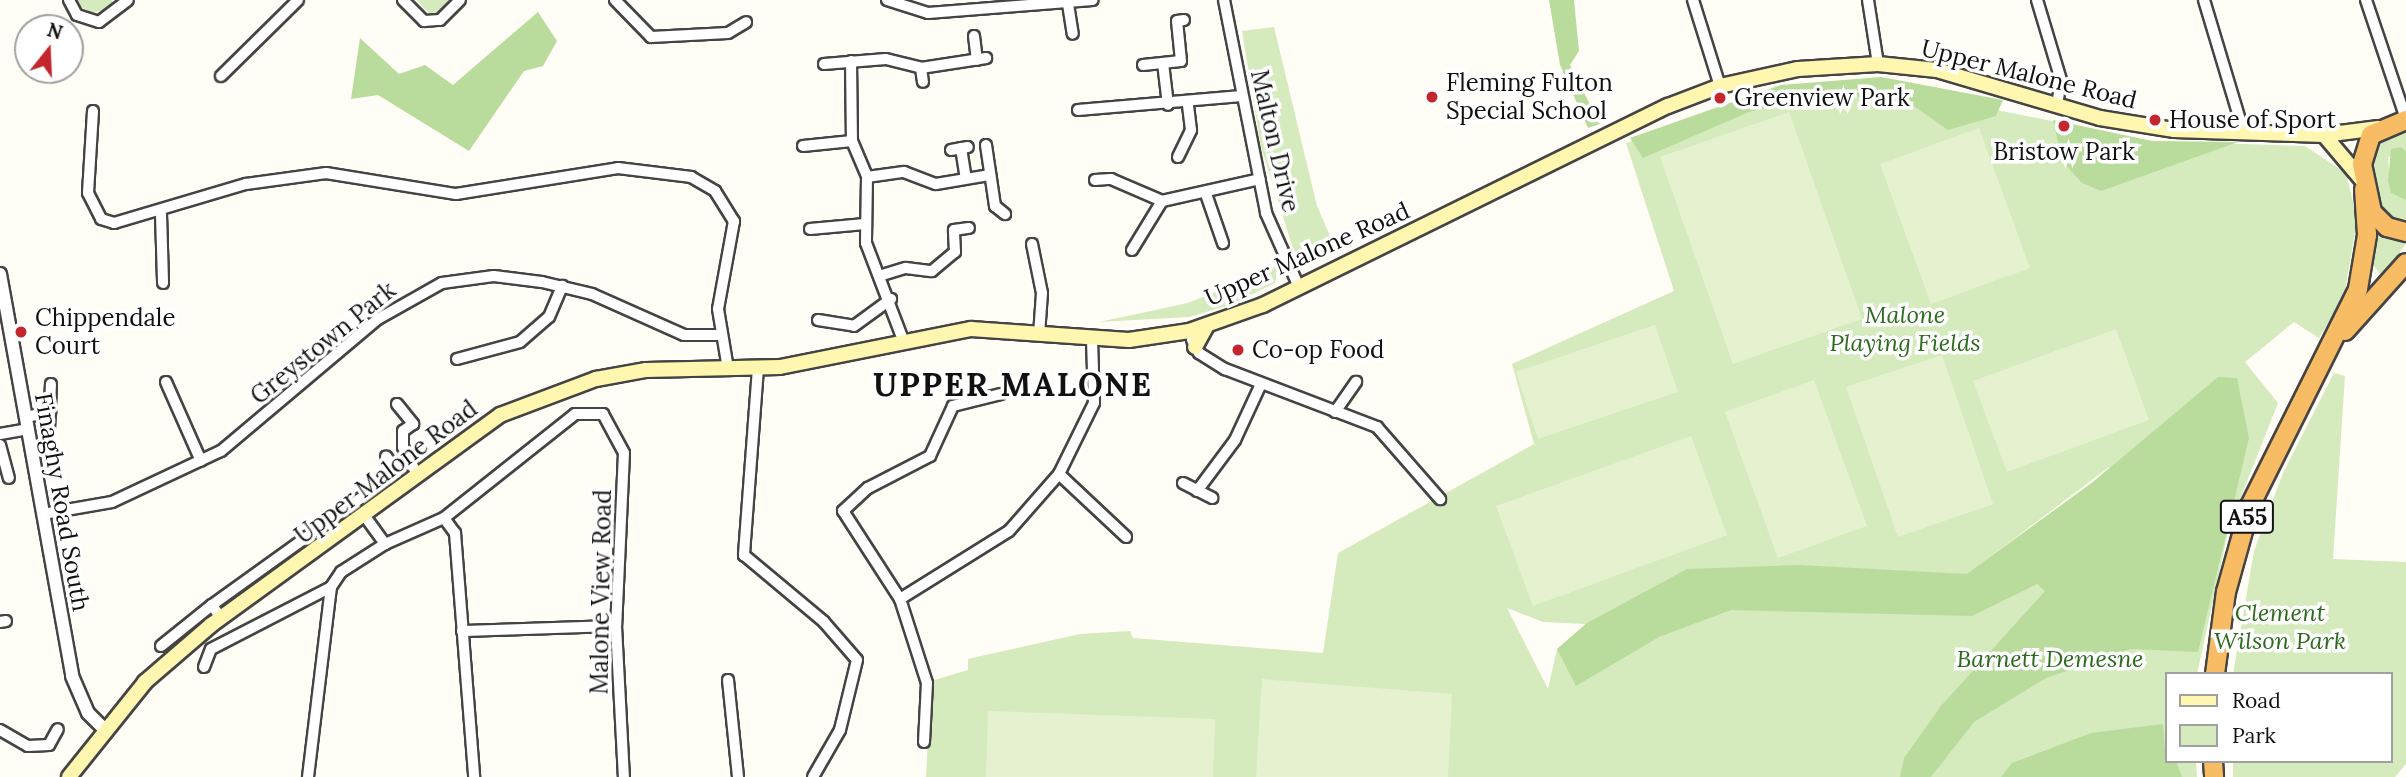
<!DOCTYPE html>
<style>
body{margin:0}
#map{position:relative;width:2406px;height:777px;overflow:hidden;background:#fffdf5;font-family:Lora,serif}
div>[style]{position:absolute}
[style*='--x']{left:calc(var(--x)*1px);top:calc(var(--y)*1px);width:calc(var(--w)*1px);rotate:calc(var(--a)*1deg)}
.green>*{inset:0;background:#d5ebbd}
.forest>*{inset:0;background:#b9dc9c}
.pitch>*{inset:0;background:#e6f2cf}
.roads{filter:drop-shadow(2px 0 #444) drop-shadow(-2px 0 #444) drop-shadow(0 2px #444) drop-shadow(0 -2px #444)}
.minor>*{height:10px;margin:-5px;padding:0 5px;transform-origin:5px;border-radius:5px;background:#fff}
.tertiary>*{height:12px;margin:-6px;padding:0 6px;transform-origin:6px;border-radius:6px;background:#fff}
.secondary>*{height:14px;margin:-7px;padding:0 7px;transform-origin:7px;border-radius:7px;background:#fff6b0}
.trunk>*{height:18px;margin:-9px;padding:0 9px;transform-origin:9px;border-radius:9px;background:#f7bc64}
.dots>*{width:19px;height:19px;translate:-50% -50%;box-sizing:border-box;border:4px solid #fff;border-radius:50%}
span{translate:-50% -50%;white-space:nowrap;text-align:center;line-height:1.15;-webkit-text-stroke:7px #fff;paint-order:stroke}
.shield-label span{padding:2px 5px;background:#fff;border:2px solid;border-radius:5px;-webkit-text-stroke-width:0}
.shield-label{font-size:23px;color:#111;font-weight:700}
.street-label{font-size:24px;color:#111}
.poi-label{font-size:24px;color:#111}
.left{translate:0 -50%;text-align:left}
.park-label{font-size:24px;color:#2f6b1f;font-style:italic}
.district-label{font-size:32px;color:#111;font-weight:700;letter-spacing:2px}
.legend{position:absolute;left:2165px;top:672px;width:228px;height:91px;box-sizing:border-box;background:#fff;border:2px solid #a0a0a0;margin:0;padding:9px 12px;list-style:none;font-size:21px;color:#111}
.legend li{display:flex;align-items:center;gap:14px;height:35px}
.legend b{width:35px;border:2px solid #a0a0a0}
.north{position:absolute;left:14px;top:14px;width:70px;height:70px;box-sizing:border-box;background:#fff;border:2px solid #a0a0a0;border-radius:50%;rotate:18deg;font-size:19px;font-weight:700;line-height:28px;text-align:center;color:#111}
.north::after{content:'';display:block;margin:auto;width:24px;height:32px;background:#c4262e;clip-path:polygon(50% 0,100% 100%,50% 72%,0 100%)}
</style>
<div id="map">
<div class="green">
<div style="clip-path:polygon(74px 0,112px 0,113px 7px,89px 14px)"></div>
<div style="clip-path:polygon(417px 0,448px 0,448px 4px,431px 16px)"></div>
<div style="clip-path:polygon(1274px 27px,1317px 206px,1337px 252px,1314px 264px,1297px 261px,1261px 147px,1242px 31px)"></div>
<div style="clip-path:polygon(evenodd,1846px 80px,2152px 141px,2305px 146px,2346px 173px,2357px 220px,2344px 297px,2319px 338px,2294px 322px,2245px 362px,2278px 403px,2229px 527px,2197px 674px,2166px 674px,2166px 761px,2196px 761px,2197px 777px,926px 777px,931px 681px,968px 670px,968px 659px,1080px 634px,1130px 631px,1133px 638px,1323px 653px,1338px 553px,1534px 444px,1512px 364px,1674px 291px,1626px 143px,1846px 80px,2110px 467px,2093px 482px,1986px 560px,2109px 467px,2110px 467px,1846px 80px,1507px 608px,1543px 622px,1586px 624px,1557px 649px,1548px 689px,1507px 608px)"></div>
<div style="clip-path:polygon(2406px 131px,2406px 151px,2401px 147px,2388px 158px,2391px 193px,2406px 200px,2406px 225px,2381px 212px,2369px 164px,2379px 141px)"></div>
<div style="clip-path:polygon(2374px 229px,2406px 243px,2383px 278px,2371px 262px)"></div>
<div style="clip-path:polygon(1278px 266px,1275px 283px,1230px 305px,1189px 317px,1099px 322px,1188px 303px)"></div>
<div style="clip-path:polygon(2334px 373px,2345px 376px,2333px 559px,2406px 562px,2406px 764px,2395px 777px,2233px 777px,2233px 761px,2390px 761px,2390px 674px,2233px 674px,2254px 551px,2283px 473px)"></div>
</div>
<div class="forest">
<div style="clip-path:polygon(1549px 0,1574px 0,1579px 51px,1570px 65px,1600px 124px,1588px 128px,1560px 65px)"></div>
<div style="clip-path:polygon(538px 12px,557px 41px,543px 66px,524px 71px,469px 151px,378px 95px,351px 99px,360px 38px,399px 74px,425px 65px,453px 85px)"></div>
<div style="clip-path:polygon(1881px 77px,2003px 100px,1996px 116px,1948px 130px,1904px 99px,1815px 95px,1749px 112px,1643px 158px,1630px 138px,1781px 85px)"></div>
<div style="clip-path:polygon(2053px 120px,2152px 141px,2238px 142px,2101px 191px,2082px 183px,2062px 161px)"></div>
<div style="clip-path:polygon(2401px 147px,2406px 151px,2406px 200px,2391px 193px,2388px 181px,2391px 149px)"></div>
<div style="clip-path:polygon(2218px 377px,2237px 378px,2249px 438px,2198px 652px,2131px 649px,2046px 678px,1974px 722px,1931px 777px,1900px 777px,1904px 758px,1941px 706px,2045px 591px,2037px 584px,1972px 616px,1731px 610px,1659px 637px,1576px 686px,1557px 649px,1587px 623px,1687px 569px,1799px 565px,1967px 574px,2093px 482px)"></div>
<div style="clip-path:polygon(2163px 724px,2166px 761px,2176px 761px,2182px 777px,2001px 777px,2012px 763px,2091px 733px)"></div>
</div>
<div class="pitch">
<div style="clip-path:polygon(1789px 112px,1862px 319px,1733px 364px,1660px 157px)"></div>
<div style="clip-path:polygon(1979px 128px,2030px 268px,1931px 304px,1880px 164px)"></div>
<div style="clip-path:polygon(1655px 325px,1678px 392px,1538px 439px,1516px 372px)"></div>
<div style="clip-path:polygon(2116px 329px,2149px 420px,2007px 472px,1973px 381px)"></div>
<div style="clip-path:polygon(1942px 355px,1993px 504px,1898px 537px,1846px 387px)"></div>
<div style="clip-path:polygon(1814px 380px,1867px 526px,1778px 558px,1725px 412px)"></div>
<div style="clip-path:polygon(1691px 436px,1727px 535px,1533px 606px,1496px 506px)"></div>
<div style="clip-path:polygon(1262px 679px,1452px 694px,1448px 777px,1256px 777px)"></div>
<div style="clip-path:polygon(988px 711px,1215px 719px,1213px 777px,986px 777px)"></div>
</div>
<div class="roads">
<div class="minor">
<div style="--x:69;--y:0;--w:17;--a:62"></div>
<div style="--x:77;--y:15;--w:23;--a:18"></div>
<div style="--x:99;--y:22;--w:36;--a:-37"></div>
<div style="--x:403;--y:0;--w:30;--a:45"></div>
<div style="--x:424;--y:21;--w:16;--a:-4"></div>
<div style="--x:440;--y:20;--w:28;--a:-45"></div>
<div style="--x:615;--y:0;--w:52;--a:45.8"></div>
<div style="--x:651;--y:37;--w:77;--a:-3"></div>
<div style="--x:728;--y:33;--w:21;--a:-31"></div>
<div style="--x:887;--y:0;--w:43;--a:17.6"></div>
<div style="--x:928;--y:13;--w:165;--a:-4.5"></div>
<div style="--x:1224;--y:0;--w:217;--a:78.8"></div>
<div style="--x:1266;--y:213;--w:81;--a:66"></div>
<div style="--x:1693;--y:0;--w:90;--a:72.6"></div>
<div style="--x:1868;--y:0;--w:65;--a:81.1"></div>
<div style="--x:2037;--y:0;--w:84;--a:73.3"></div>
<div style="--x:2061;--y:80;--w:26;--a:99"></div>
<div style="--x:2204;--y:0;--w:139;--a:73.3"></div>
<div style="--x:2366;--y:0;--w:126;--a:71.4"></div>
<div style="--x:1068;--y:4;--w:30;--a:81"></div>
<div style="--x:974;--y:36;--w:24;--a:83"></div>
<div style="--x:851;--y:61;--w:80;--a:89.3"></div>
<div style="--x:852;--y:141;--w:39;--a:67"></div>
<div style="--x:867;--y:177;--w:66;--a:90.9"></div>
<div style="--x:866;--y:243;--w:104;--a:69.1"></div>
<div style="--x:1163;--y:63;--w:42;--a:83.2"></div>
<div style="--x:824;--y:64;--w:62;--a:-4.6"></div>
<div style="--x:886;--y:59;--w:36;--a:14"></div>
<div style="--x:921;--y:68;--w:66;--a:-8.7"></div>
<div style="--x:1143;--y:65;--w:38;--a:-6"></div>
<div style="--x:1181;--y:61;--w:40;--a:-95.7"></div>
<div style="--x:1177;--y:21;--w:7;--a:-8"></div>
<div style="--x:921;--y:68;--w:14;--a:82"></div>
<div style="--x:221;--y:76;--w:108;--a:-44.6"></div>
<div style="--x:1078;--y:110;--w:164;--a:-4.9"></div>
<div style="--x:93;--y:111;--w:82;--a:93.5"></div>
<div style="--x:88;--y:193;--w:29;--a:63"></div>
<div style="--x:101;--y:219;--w:14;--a:17"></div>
<div style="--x:114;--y:223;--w:138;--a:-16.5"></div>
<div style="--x:246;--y:184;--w:81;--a:-7.8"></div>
<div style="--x:326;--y:173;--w:132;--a:9.2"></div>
<div style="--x:456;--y:194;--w:164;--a:-9.1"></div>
<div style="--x:618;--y:168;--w:74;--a:7"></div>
<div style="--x:691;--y:177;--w:28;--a:30"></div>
<div style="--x:715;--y:191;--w:36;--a:58"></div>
<div style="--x:734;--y:221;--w:89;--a:100.3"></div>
<div style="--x:718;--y:309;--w:61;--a:80.5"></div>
<div style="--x:986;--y:145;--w:62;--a:81.6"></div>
<div style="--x:995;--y:206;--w:13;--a:39"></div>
<div style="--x:803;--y:146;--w:49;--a:-5.8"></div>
<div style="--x:961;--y:148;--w:31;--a:81"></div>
<div style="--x:951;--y:150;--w:17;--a:-10"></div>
<div style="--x:1178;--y:157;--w:30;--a:-64"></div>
<div style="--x:1191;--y:130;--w:26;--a:-97"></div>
<div style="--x:867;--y:177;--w:37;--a:-8"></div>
<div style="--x:904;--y:172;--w:34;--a:21"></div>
<div style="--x:936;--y:184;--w:55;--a:-9.5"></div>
<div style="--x:1095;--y:180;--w:16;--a:-4"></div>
<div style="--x:1111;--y:179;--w:56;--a:23.3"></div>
<div style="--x:1162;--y:201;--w:100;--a:-12.7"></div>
<div style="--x:1206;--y:194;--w:52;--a:70.9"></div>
<div style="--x:161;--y:214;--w:69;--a:88.3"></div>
<div style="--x:810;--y:229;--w:55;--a:-5.2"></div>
<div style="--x:1032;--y:244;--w:50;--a:78.5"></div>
<div style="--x:1042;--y:293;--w:42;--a:94.1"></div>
<div style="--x:1132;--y:250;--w:57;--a:-58.5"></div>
<div style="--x:879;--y:276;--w:28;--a:-17"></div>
<div style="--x:906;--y:268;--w:26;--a:7"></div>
<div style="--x:932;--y:271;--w:30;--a:-40"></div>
<div style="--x:955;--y:252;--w:22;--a:-93"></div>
<div style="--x:954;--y:230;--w:15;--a:-8"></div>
<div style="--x:818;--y:320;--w:36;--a:9"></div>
<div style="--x:854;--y:326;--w:46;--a:-36.1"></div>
<div style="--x:1192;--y:340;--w:15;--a:62"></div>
<div style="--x:1199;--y:353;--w:31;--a:32"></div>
<div style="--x:1225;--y:369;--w:163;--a:20.9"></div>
<div style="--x:1377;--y:427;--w:96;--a:48.8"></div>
<div style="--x:457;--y:359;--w:65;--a:-15.1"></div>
<div style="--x:520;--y:342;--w:38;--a:-41"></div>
<div style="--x:549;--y:317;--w:34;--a:-67"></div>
<div style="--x:758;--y:368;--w:188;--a:94.3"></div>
<div style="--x:744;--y:555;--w:104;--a:39.9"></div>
<div style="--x:824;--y:622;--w:50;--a:49"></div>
<div style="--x:857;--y:660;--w:72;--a:103.7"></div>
<div style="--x:840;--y:730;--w:54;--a:119.9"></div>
<div style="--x:166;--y:382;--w:86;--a:66.1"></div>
<div style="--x:397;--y:404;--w:26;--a:51"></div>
<div style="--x:413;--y:424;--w:12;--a:145"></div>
<div style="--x:403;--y:431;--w:16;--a:90"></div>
<div style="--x:403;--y:447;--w:30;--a:63"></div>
<div style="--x:1335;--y:412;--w:37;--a:-55"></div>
<div style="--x:26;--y:417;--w:25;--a:-12"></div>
<div style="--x:49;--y:429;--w:45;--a:-87.5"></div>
<div style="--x:0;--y:434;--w:29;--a:-10"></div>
<div style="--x:0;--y:445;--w:34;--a:75"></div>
<div style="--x:1059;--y:474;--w:92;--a:43.2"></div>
<div style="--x:1183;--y:483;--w:33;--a:27"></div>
<div style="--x:1197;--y:491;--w:64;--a:-53.3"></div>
<div style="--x:1235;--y:440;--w:62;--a:-65.1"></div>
<div style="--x:43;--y:514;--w:70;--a:-9.9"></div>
<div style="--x:112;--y:502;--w:120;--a:-25.1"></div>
<div style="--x:221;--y:451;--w:205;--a:-40.1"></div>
<div style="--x:378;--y:319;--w:73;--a:-29.4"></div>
<div style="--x:442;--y:283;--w:52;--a:-7.7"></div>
<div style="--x:494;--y:276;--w:48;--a:7.1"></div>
<div style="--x:542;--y:282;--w:51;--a:13.5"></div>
<div style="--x:592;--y:294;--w:101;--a:24"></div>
<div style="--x:684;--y:335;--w:37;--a:0"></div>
<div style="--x:364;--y:515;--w:36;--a:54"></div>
<div style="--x:444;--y:518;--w:19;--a:54"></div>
<div style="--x:455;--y:533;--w:245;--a:85.5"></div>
<div style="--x:900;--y:599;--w:128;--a:-32"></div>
<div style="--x:1009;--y:531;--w:76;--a:-48.7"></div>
<div style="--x:1059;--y:474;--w:79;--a:-63.8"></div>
<div style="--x:1094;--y:403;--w:63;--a:-91.8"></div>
<div style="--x:221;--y:618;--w:16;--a:-125"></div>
<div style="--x:212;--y:605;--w:228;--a:-35.7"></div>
<div style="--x:397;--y:472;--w:19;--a:-125"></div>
<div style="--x:0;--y:622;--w:6;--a:-9"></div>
<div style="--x:462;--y:631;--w:154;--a:-1.9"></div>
<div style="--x:161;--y:646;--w:65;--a:-38.8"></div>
<div style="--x:204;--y:667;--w:19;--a:-69"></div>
<div style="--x:211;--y:649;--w:135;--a:-27.3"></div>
<div style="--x:331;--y:587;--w:18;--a:-56"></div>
<div style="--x:341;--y:572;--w:52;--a:-32.5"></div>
<div style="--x:385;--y:544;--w:64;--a:-23.8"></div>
<div style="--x:444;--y:518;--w:167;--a:-38.4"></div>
<div style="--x:575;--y:414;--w:28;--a:0"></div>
<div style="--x:603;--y:414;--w:44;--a:61.7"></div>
<div style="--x:624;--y:453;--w:173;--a:92.6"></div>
<div style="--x:616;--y:626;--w:151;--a:87"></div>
<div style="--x:728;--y:680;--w:98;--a:84.1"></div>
<div style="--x:0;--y:730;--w:32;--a:30"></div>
<div style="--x:28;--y:746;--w:21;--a:-3"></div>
<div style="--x:49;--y:745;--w:18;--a:-61"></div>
<div style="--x:924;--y:742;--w:59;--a:-87.1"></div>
<div style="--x:927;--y:683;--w:88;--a:-107.8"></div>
<div style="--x:900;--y:599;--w:105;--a:-122.9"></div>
<div style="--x:843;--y:511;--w:34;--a:-43"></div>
<div style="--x:868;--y:488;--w:70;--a:-27.3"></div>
<div style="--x:930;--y:456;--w:55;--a:-65.3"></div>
<div style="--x:953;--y:406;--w:49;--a:-14"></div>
<div style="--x:308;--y:777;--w:191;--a:-83.1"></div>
</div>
<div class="tertiary">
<div style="--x:0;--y:274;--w:408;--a:79.8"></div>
<div style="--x:72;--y:676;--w:40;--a:66.6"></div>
<div style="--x:88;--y:713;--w:21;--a:45"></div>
</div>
<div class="secondary">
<div style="--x:2324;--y:135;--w:59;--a:49.8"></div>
<div style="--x:1195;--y:347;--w:25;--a:-61"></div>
<div style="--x:69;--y:777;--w:122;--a:-51.3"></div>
<div style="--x:145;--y:682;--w:87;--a:-40.8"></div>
<div style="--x:211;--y:625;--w:357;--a:-36"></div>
<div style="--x:500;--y:415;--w:103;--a:-20.6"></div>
<div style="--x:596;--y:379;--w:51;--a:-10.2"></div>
<div style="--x:646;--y:370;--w:134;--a:-1.3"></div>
<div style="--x:780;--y:367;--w:195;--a:-11.3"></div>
<div style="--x:971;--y:329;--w:158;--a:4"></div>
<div style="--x:1129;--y:340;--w:61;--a:-8.5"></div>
<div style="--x:1189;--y:331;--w:78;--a:-19.4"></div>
<div style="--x:1263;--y:305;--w:451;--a:-26.2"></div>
<div style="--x:1668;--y:106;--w:56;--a:-21"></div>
<div style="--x:1720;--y:86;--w:80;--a:-12.3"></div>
<div style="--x:1798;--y:69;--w:80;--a:-3.6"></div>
<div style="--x:1878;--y:64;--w:59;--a:5.8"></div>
<div style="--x:1937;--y:70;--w:170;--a:16.4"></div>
<div style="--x:2100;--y:118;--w:75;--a:9.2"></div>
<div style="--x:2174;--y:130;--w:150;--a:1.9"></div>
<div style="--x:2324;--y:135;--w:55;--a:-7.3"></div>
</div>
<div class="trunk">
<div style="--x:2406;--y:120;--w:38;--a:157"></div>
<div style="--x:2371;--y:135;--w:30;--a:107"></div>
<div style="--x:2362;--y:164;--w:49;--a:78.2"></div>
<div style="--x:2372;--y:212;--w:21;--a:45"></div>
<div style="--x:2387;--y:227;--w:20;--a:15"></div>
<div style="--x:2345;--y:331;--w:91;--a:-48.1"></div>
<div style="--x:2215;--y:674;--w:83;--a:-82.4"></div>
<div style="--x:2226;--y:592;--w:89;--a:-74.4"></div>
<div style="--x:2250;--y:506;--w:242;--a:-63.5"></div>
<div style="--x:2358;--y:289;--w:55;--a:-80.5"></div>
<div style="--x:2367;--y:235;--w:46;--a:-93.7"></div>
<div style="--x:2213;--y:761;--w:16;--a:86"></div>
</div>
</div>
<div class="dots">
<div style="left:1432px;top:97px;background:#c4262e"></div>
<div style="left:1720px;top:98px;background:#c4262e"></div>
<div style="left:2155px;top:120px;background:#c4262e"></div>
<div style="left:2064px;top:126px;background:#c4262e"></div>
<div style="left:21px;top:332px;background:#c4262e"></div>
<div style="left:1238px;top:350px;background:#c4262e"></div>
</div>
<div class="shield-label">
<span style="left:2247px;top:517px">A55</span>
</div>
<div class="street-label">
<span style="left:2029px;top:74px;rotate:14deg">Upper Malone Road</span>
<span style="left:1275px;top:141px;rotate:77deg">Malton Drive</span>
<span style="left:1307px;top:254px;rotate:-24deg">Upper Malone Road</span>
<span style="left:323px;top:343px;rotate:-39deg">Greystown Park</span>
<span style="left:386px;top:472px;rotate:-37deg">Upper Malone Road</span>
<span style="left:62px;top:502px;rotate:80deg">Finaghy Road South</span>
<span style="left:601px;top:592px;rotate:-89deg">Malone View Road</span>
</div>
<div class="poi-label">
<span class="left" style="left:1446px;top:97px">Fleming Fulton<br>Special School</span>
<span class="left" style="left:1734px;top:98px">Greenview Park</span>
<span class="left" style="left:2169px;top:120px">House of Sport</span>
<span style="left:2064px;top:152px">Bristow Park</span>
<span class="left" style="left:35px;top:332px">Chippendale<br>Court</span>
<span class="left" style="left:1252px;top:350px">Co-op Food</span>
</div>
<div class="park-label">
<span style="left:1905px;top:329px">Malone<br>Playing Fields</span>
<span style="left:2280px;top:627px">Clement<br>Wilson Park</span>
<span style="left:2050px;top:659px">Barnett Demesne</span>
</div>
<div class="district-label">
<span style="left:1013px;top:385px">UPPER MALONE</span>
</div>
<ul class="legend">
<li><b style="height:9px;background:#fff6b0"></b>Road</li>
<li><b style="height:19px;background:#d5ebbd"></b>Park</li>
</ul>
<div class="north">N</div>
</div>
